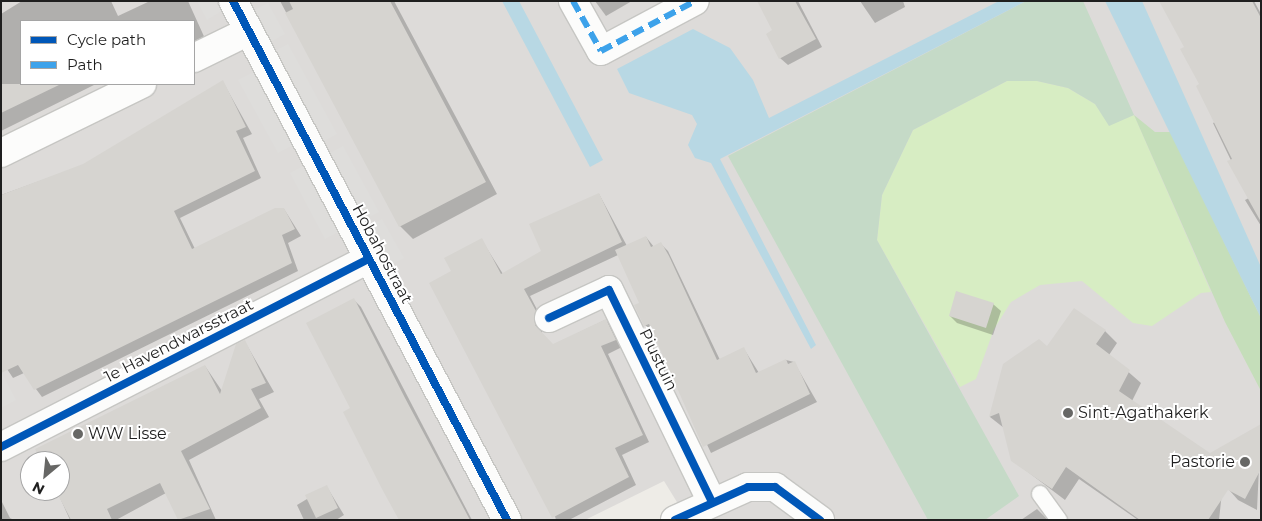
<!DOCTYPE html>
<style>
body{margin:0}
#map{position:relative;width:1262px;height:521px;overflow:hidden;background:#eeece7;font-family:Montserrat,sans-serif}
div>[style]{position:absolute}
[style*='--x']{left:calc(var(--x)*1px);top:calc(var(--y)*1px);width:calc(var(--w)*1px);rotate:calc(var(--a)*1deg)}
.residential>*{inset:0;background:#dddbd9}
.grass>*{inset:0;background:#d7edc3}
.forest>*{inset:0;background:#c5deba}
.cemetery>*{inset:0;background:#c5dac7}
.parking>*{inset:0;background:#dedddb}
.water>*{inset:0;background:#b8d8e4}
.shadow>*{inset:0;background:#0003}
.building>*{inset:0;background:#d6d4d0}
.roads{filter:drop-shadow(1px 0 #c6c6c3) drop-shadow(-1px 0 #c6c6c3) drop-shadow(0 1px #c6c6c3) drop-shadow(0 -1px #c6c6c3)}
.lane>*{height:16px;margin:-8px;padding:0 8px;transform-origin:8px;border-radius:8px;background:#fcfcfb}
.street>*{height:28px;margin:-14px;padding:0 14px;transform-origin:14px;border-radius:14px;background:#fcfcfb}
.quiet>*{height:6px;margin-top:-3px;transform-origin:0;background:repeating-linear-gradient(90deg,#3da2ea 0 12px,transparent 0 18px)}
.cycleway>*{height:8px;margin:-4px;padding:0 4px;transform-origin:4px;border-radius:4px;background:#0057b8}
.dots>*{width:14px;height:14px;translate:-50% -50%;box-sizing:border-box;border:2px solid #fff;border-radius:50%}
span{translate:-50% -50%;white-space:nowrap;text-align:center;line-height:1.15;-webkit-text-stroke:4px #fff;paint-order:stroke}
.street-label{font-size:16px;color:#1f1f1f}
.poi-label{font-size:16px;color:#1f1f1f}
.left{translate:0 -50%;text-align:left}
.right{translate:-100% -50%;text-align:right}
.frame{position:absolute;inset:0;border:2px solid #1f1f1f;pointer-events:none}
.legend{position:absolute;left:20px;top:20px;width:175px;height:65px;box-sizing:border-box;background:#fff;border:1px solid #a5a5a5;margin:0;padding:6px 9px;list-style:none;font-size:15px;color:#1f1f1f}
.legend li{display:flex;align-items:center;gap:10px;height:25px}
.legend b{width:25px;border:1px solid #a5a5a5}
.north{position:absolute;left:20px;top:451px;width:50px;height:50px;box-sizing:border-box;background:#fff;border:1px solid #a5a5a5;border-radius:50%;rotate:208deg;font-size:14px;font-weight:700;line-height:20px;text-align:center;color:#1f1f1f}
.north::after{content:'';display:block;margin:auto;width:18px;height:22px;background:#676765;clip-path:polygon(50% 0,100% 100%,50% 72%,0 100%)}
</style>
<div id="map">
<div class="residential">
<div style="clip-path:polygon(evenodd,1px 1px,1261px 1px,1261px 520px,688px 520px,664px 481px,585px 520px,1px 520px,1px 1px,21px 21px,194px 21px,194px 84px,21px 84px,21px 21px,1px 1px,30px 461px,60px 461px,60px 491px,30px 491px,30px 461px)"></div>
</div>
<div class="grass">
<div style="clip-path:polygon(1007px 81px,1037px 81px,1068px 88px,1095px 104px,1109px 125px,1134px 115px,1211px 292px,1201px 293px,1152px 326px,1133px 323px,1082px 281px,1040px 285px,1011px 302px,994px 329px,976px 379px,960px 387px,877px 240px,882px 195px,913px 130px)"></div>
</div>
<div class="forest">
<div style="clip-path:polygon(1134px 115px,1155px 132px,1171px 132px,1261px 318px,1261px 391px,1225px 322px)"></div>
</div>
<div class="cemetery">
<div style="clip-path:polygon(1026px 1px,1083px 1px,1134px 115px,1109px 126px,1095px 104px,1068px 88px,1037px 81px,1007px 81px,913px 130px,882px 195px,877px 240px,1019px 496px,985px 520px,928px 520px,728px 156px)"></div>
</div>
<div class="parking">
<div style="clip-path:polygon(197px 1px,217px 1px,222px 11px,207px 20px)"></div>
<div style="clip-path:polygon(268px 3px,285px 34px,269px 43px,252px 11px)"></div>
<div style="clip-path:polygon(288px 44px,337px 134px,322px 142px,273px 52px)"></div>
<div style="clip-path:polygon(254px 72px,293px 145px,278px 153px,238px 80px)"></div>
<div style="clip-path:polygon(343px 146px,379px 212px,363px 220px,328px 154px)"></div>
<div style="clip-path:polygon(305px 165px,340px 231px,325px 239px,290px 173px)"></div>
<div style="clip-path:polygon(382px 219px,404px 258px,388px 266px,367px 227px)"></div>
<div style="clip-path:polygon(1px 371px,16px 400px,1px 408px)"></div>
</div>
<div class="water">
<div style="clip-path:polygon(502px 1px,519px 1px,603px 160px,590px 167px)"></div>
<div style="clip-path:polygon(999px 1px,1026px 1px,720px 159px,816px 345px,811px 349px,711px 163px,695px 158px,688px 145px,697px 124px,692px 115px,629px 93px,617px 69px,693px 29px,730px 48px,753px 80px,769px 118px)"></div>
<div style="clip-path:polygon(1105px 1px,1142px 1px,1261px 267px,1261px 318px)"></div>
</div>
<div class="shadow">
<div style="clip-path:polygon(22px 1px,111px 1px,118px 16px,150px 1px,188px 1px,207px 43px,194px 49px,194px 21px,21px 21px,21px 84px,96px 84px,1px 131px,1px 14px)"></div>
<div style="clip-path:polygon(280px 1px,394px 1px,497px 194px,413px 239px,400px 226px)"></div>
<div style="clip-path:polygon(595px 1px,632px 1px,606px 16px)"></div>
<div style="clip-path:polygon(773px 1px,798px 1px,822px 47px,788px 65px,780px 58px,774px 31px)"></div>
<div style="clip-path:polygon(860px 1px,903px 1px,905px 7px,875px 23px)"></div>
<div style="clip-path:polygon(1166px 1px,1254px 1px,1261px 14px,1261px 226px,1245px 200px,1249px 198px,1213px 123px,1217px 121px)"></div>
<div style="clip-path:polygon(223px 82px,252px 134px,243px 138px,261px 178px,180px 218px,195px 249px,284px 209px,301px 236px,288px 243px,298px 271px,42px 397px,24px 373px,13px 378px,1px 360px,1px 195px,84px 165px)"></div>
<div style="clip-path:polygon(599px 194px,627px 246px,646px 237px,654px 247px,661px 244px,668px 251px,720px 360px,744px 349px,759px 373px,786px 360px,794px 362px,817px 402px,711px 453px,654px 332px,645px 325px,641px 303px,618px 255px,530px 296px,542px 319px,542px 334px,553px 345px,605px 320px,613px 327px,622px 347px,608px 354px,649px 442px,622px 455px,636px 485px,569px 520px,556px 520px,481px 239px,503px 274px,543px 252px)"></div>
<div style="clip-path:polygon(354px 300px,361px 307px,472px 520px,400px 520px)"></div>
<div style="clip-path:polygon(993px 304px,1001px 311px,993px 335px,957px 323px,950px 316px)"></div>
<div style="clip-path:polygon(1105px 331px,1117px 343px,1109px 355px,1141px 383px,1132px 401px,1210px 455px,1261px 426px,1257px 510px,1238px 500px,1223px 483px,1219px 520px,1138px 520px,1079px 479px,1065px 500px,1012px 460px,1004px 428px,990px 417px,1004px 365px)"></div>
<div style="clip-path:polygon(245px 342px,274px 392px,259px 399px,269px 417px,189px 460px,216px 520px,179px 520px,166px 493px,116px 520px,70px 520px,57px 491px,60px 461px,42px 461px,205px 366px,222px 391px)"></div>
<div style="clip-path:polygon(327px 487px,344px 515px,336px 520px,304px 520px,297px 505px)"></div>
<div style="clip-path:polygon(1px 500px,10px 518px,14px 520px,1px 520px)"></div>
<div style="clip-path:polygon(1037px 509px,1048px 520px,1021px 520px)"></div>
</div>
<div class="building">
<div style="clip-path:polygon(289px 1px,390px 1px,486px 182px,399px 227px,285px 13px,293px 9px)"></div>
<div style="clip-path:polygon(757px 1px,795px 1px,816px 39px,779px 59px,766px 34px,772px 30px)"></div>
<div style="clip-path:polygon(1159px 1px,1252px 1px,1261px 18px,1261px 222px,1227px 161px,1232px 159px,1196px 86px,1199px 84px,1180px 49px,1184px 47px)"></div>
<div style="clip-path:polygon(223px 80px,246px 127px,236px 131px,255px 171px,174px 211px,192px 249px,275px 208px,284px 208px,295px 229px,282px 235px,292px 263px,34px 390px,18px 365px,1px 373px,1px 195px,83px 164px)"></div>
<div style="clip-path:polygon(1px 84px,61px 84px,1px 113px)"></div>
<div style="clip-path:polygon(599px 193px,622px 242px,524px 289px,536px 311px,535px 325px,553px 344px,606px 319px,616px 340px,601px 346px,643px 435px,615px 448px,629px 477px,552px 518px,429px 283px,451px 271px,444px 258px,482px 238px,501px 274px,541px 251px,529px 224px)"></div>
<div style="clip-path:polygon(646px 236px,651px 247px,661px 242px,669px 256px,717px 360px,744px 347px,756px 373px,786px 359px,788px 364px,795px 361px,810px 394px,703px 447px,649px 324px,644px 326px,634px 305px,639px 303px,615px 250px)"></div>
<div style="clip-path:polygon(956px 291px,994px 303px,986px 328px,949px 316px)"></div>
<div style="clip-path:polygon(354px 298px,405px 398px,470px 520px,399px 520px,382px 489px,343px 412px,350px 408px,306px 323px)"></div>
<div style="clip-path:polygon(1074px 308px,1106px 330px,1096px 344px,1130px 370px,1119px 391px,1210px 453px,1261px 424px,1261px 469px,1245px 499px,1228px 490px,1208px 520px,1140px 520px,1066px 467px,1052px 489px,1011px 461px,999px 413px,989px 417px,1003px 364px,1039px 339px,1047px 346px)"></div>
<div style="clip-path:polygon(245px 340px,266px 383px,251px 389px,261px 408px,181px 451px,210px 509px,178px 520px,160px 483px,107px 509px,112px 520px,71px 520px,56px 491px,60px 491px,60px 461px,41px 461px,35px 449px,205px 365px,220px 394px,236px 344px)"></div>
<div style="clip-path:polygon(327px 485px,338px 508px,316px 518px,305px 495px)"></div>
</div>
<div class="roads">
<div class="lane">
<div style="--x:1040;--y:494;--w:32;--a:54"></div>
</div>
<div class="street">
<div style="--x:233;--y:1;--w:587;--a:62.17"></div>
<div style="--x:573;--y:1;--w:57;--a:60.8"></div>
<div style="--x:601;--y:51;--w:106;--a:-28"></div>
<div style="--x:194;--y:58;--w:61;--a:-26.1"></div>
<div style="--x:1;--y:153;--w:157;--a:-26.1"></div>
<div style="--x:549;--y:318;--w:66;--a:-25"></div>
<div style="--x:609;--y:290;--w:236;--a:64.1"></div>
<div style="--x:1;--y:447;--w:413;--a:-27.1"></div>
<div style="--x:675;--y:520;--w:80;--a:-24.3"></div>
<div style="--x:748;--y:487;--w:27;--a:0"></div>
<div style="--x:775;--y:487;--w:56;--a:36.3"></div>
</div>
</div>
<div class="quiet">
<div style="--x:573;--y:1;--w:57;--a:60.8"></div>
<div style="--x:601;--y:51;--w:106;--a:-28"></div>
</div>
<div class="cycleway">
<div style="--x:233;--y:1;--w:587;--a:62.17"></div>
<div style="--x:549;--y:318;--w:66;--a:-25"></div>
<div style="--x:609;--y:290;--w:236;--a:64.1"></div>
<div style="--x:1;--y:447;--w:413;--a:-27.1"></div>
<div style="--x:675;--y:520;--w:80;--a:-24.3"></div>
<div style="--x:748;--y:487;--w:27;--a:0"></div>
<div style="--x:775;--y:487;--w:56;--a:36.3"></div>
</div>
<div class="dots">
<div style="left:1068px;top:413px;background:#676765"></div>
<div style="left:78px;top:434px;background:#676765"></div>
<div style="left:1245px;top:462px;background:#676765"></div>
</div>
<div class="street-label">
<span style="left:382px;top:254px;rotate:62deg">Hobahostraat</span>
<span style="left:179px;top:341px;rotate:-27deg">1e Havendwarsstraat</span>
<span style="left:658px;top:360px;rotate:64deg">Piustuin</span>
</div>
<div class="poi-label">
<span class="left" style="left:1078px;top:413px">Sint-Agathakerk</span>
<span class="left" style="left:88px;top:434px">WW Lisse</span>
<span class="right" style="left:1235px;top:462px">Pastorie</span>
</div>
<div class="frame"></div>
<ul class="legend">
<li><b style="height:6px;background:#0057b8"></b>Cycle path</li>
<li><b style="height:6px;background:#3da2ea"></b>Path</li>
</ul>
<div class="north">N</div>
</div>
